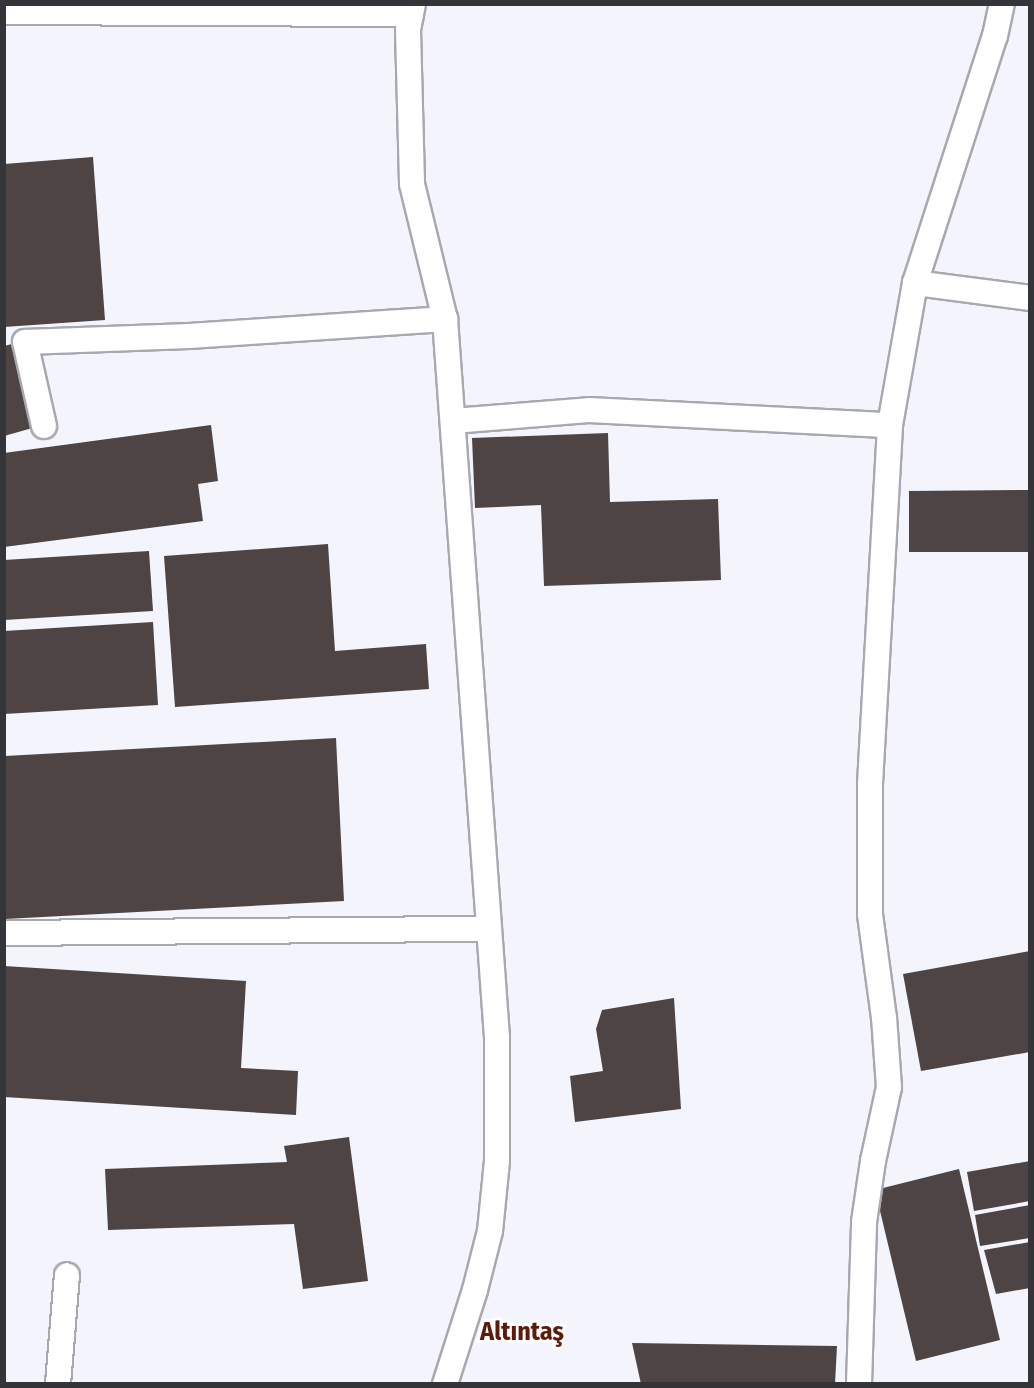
<!DOCTYPE html>
<meta charset="utf-8">
<style>
body{margin:0}
#map{position:relative;width:1034px;height:1388px;overflow:hidden;background:#f4f4fd;font-family:"Fira Sans Condensed",sans-serif}
div>[style]{position:absolute}
[style*='--x']{left:calc(var(--x)*1px);top:calc(var(--y)*1px);width:calc(var(--w)*1px);rotate:calc(var(--a)*1deg)}
.building>*{inset:0;background:#4d4443}
.roads{filter:drop-shadow(2px 0 #a8a8b1) drop-shadow(-2px 0 #a8a8b1) drop-shadow(0 2px #a8a8b1) drop-shadow(0 -2px #a8a8b1)}
.minor>*{height:24px;margin:-12px;padding:0 12px;transform-origin:12px;border-radius:12px;background:#fff}
span{translate:-50% -50%;white-space:nowrap;text-align:center;line-height:1.15;-webkit-text-stroke:6px #fff;paint-order:stroke}
.district-label{font-size:26px;color:#5d1b0b;font-weight:700}
.frame{position:absolute;inset:0;border:6px solid #343538;pointer-events:none}
</style>
<div id="map">
<div class="building">
<div style="clip-path:polygon(93px 157px,105px 320px,4px 327px,4px 164px)"></div>
<div style="clip-path:polygon(12px 344px,36px 427px,4px 436px,4px 346px)"></div>
<div style="clip-path:polygon(211px 425px,218px 481px,198px 484px,203px 521px,4px 547px,4px 453px)"></div>
<div style="clip-path:polygon(608px 433px,610px 502px,718px 499px,721px 580px,544px 586px,541px 505px,475px 508px,472px 438px)"></div>
<div style="clip-path:polygon(1030px 490px,1030px 552px,909px 552px,909px 491px)"></div>
<div style="clip-path:polygon(328px 544px,335px 651px,426px 644px,429px 689px,175px 707px,164px 556px)"></div>
<div style="clip-path:polygon(149px 551px,153px 611px,4px 620px,4px 560px)"></div>
<div style="clip-path:polygon(153px 622px,158px 705px,4px 714px,4px 631px)"></div>
<div style="clip-path:polygon(336px 738px,344px 901px,5px 919px,5px 756px)"></div>
<div style="clip-path:polygon(1030px 951px,1030px 1052px,921px 1071px,903px 974px)"></div>
<div style="clip-path:polygon(4px 966px,246px 981px,241px 1068px,298px 1071px,296px 1115px,4px 1097px)"></div>
<div style="clip-path:polygon(674px 998px,681px 1109px,575px 1122px,570px 1076px,603px 1071px,596px 1029px,602px 1010px)"></div>
<div style="clip-path:polygon(349px 1137px,368px 1281px,303px 1289px,294px 1224px,108px 1230px,105px 1169px,287px 1162px,284px 1146px)"></div>
<div style="clip-path:polygon(1030px 1161px,1030px 1201px,974px 1211px,967px 1172px)"></div>
<div style="clip-path:polygon(959px 1169px,1000px 1340px,916px 1361px,875px 1190px)"></div>
<div style="clip-path:polygon(1030px 1205px,1030px 1238px,980px 1246px,975px 1215px)"></div>
<div style="clip-path:polygon(1030px 1242px,1030px 1288px,996px 1294px,984px 1250px)"></div>
<div style="clip-path:polygon(632px 1343px,837px 1346px,835px 1384px,641px 1384px)"></div>
</div>
<div class="roads">
<div class="minor">
<div style="--x:413;--y:4;--w:26;--a:101"></div>
<div style="--x:408;--y:30;--w:154;--a:88.5"></div>
<div style="--x:412;--y:184;--w:139;--a:76.3"></div>
<div style="--x:445;--y:319;--w:720;--a:85.86"></div>
<div style="--x:497;--y:1037;--w:124;--a:90"></div>
<div style="--x:497;--y:1161;--w:70;--a:95.7"></div>
<div style="--x:490;--y:1231;--w:61;--a:104.3"></div>
<div style="--x:475;--y:1290;--w:99;--a:107.7"></div>
<div style="--x:4;--y:12;--w:407;--a:0.3"></div>
<div style="--x:915;--y:283;--w:116;--a:7.4"></div>
<div style="--x:453;--y:421;--w:136;--a:-4.6"></div>
<div style="--x:589;--y:410;--w:301;--a:2.9"></div>
<div style="--x:44;--y:426;--w:86;--a:-102.7"></div>
<div style="--x:25;--y:342;--w:164;--a:-2.1"></div>
<div style="--x:189;--y:336;--w:257;--a:-3.8"></div>
<div style="--x:4;--y:933;--w:484;--a:-0.5"></div>
<div style="--x:58;--y:1384;--w:109;--a:-85.3"></div>
<div style="--x:859;--y:1384;--w:162;--a:-88.2"></div>
<div style="--x:864;--y:1222;--w:62;--a:-81.6"></div>
<div style="--x:873;--y:1161;--w:76;--a:-77.8"></div>
<div style="--x:889;--y:1087;--w:69;--a:-94.1"></div>
<div style="--x:884;--y:1018;--w:105;--a:-97.7"></div>
<div style="--x:870;--y:914;--w:130;--a:-90"></div>
<div style="--x:870;--y:784;--w:360;--a:-86.8"></div>
<div style="--x:890;--y:425;--w:144;--a:-80"></div>
<div style="--x:915;--y:283;--w:260;--a:-72.1"></div>
<div style="--x:995;--y:36;--w:33;--a:-78"></div>
</div>
</div>
<div class="district-label">
<span style="left:522px;top:1332px">Altıntaş</span>
</div>
<div class="frame"></div>
</div>
